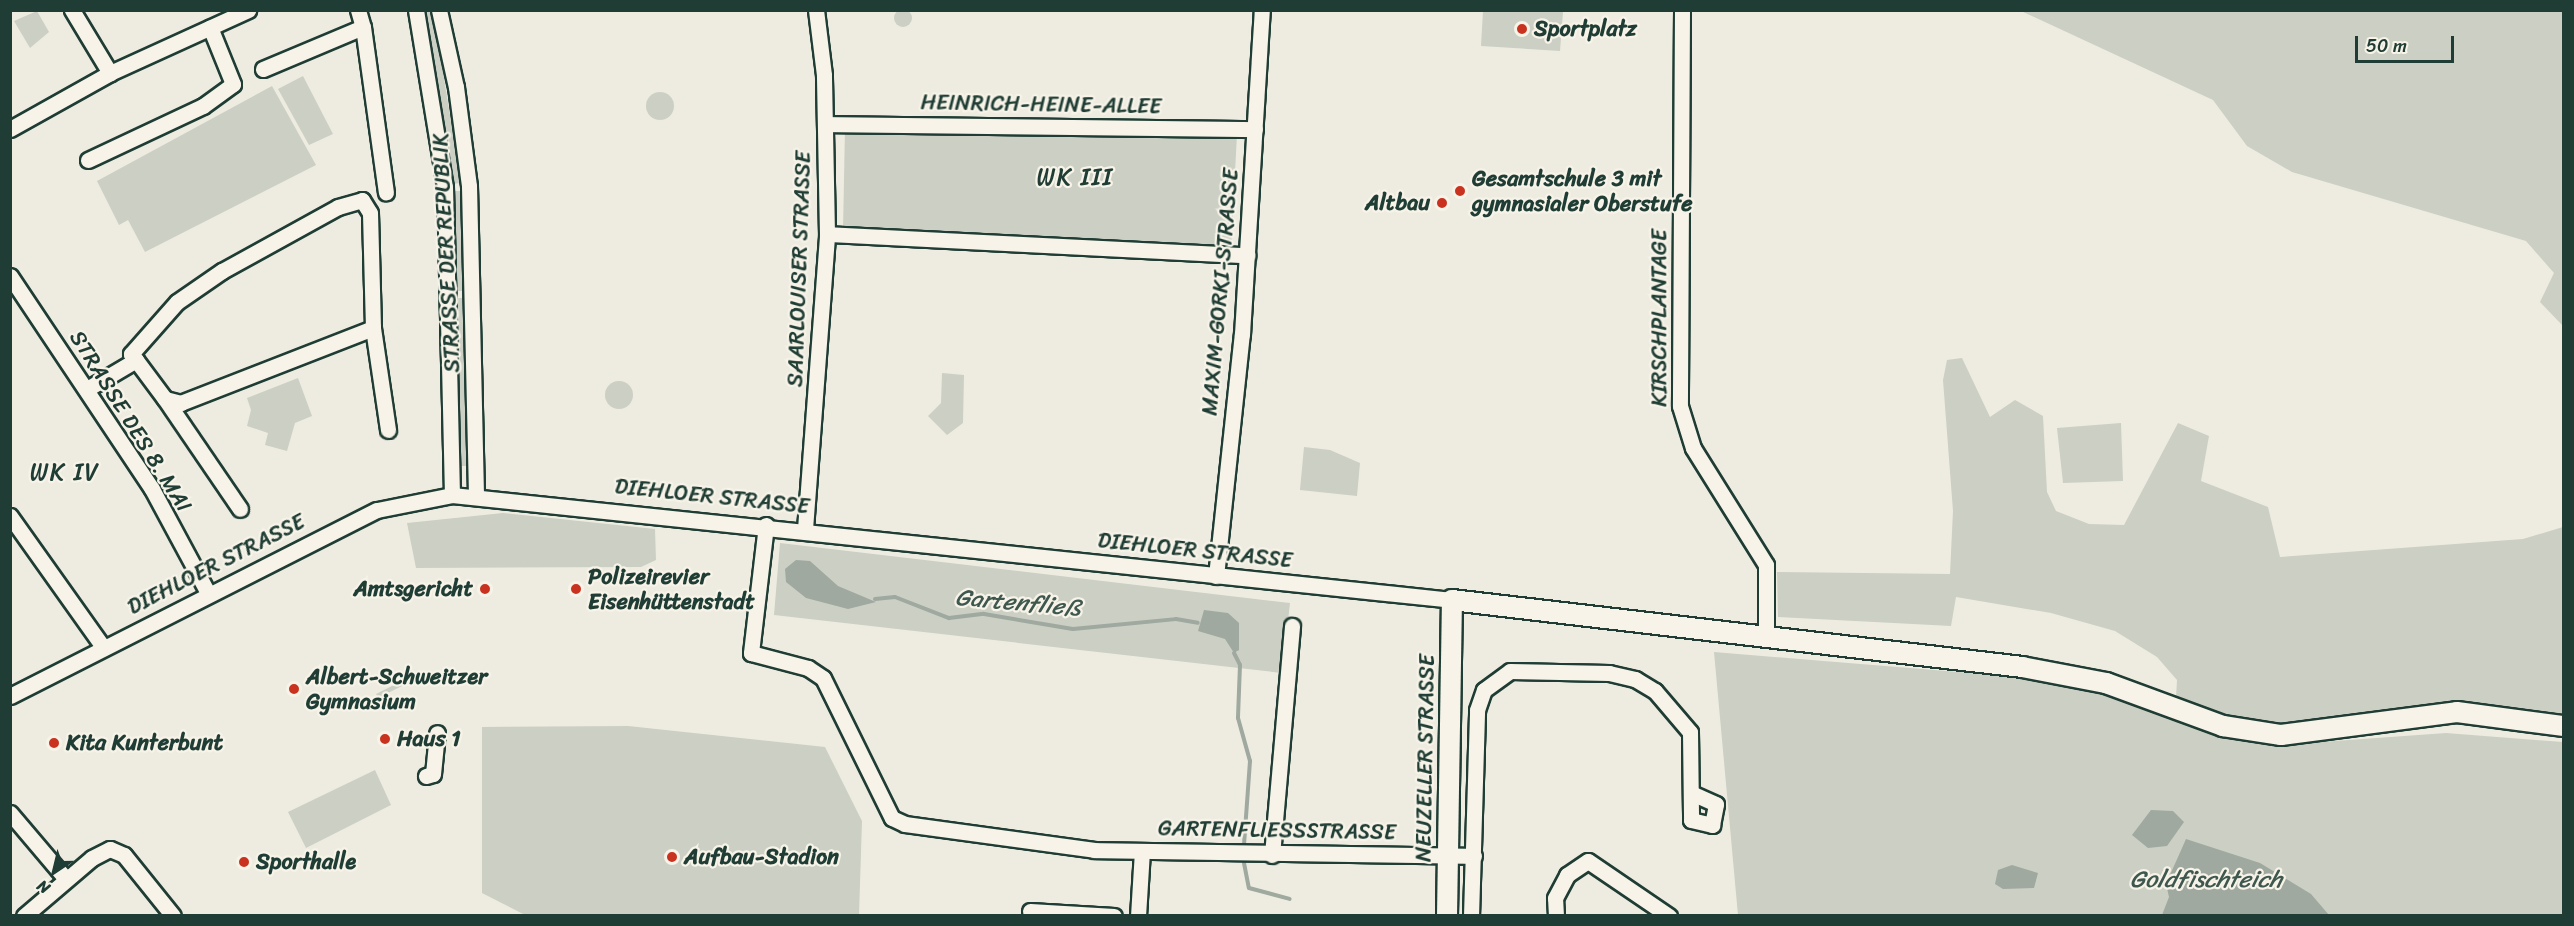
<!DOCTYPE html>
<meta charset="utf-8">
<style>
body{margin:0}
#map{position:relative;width:2574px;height:926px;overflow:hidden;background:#eeece1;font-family:Sriracha,sans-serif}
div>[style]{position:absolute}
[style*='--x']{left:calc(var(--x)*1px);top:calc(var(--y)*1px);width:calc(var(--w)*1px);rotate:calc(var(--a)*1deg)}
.green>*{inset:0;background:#cccfc4}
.round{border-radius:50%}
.water>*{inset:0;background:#9fa99f}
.stream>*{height:4px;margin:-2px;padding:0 2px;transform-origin:2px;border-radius:2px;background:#9fa99f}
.roads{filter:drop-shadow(2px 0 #1f3d34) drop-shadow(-2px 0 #1f3d34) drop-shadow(0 2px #1f3d34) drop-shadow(0 -2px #1f3d34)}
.minor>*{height:15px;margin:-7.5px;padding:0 7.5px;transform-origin:7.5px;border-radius:7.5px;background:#f7f3e8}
.major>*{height:20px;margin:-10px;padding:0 10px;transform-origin:10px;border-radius:10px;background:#f7f3e8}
.dots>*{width:16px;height:16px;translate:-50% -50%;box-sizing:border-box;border:3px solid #f7f3e8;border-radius:50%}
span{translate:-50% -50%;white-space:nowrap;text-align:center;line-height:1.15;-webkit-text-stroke:4.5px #f7f3e8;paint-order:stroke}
.poi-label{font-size:22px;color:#1f3d34;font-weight:700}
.left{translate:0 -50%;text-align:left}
.right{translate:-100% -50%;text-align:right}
.street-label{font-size:22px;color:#1f3d34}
.neighbourhood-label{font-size:24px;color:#1f3d34;letter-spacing:1.5px}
.water-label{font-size:24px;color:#3f584f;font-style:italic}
.frame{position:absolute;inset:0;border:12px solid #1f3d34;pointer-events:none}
.north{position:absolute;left:24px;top:842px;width:60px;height:60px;-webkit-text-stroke:4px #f7f3e8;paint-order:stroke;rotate:215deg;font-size:16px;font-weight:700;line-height:24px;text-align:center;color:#1f3d34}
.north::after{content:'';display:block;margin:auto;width:21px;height:27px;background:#1f3d34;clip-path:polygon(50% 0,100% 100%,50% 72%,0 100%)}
.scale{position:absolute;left:2355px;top:36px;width:99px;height:27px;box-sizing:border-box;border:3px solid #1f3d34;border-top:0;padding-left:8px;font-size:18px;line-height:21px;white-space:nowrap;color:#1f3d34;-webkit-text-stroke:4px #f7f3e8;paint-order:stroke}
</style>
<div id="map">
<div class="green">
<div class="round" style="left:894px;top:9px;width:18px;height:18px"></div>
<div style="clip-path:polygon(37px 11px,49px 32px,30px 48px,14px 21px)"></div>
<div style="clip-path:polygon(422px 11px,433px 11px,461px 183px,451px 184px)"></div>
<div style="clip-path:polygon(1483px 11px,1563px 12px,1560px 51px,1481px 46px)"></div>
<div style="clip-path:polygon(2021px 11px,2563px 11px,2563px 326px,2540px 302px,2554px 273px,2526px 241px,2292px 172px,2247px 146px,2213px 100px)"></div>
<div style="clip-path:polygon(303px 76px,333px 134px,309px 145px,278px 89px)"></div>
<div style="clip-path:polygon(272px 86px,316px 165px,145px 252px,128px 220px,119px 225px,97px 181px)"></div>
<div class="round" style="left:646px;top:92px;width:28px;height:28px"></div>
<div style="clip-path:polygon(845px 128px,1237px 134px,1231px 250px,843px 231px)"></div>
<div style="clip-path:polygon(451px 191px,462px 191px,467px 291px,456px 291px)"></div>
<div style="clip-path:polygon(457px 298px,468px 298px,469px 466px,458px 466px)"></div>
<div style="clip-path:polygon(1962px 358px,1990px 417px,2015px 400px,2043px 416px,2047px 492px,2056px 511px,2089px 524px,2124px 525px,2178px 423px,2209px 436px,2201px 481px,2268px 507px,2280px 557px,2523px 539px,2563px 527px,2563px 723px,2527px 718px,2283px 730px,2229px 720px,2176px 698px,2177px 680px,2157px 657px,2115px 631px,2051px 613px,1956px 597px,1951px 626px,1778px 617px,1777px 572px,1950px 574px,1953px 511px,1943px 380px,1947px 360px)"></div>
<div style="clip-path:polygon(942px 373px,964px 375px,963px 423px,947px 435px,928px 416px,941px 403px)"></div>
<div style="clip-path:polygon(298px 378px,312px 416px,295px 423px,287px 451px,265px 445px,268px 433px,247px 426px,251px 410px,247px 398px)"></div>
<div class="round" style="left:605px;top:381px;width:28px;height:28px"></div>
<div style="clip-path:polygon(2121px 423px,2123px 481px,2063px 483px,2057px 428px)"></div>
<div style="clip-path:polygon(1304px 447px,1330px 450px,1360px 463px,1357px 496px,1300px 490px)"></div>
<div style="clip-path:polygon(503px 513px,655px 529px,656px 560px,641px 567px,416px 568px,407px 523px)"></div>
<div style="clip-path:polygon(780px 543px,1290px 603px,1282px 673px,774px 615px)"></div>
<div style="clip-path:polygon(1714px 652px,2020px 677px,2101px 692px,2230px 737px,2293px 744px,2446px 733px,2563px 742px,2563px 915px,1738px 915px)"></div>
<div style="clip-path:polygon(412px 676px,414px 680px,378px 698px,376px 694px)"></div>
<div style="clip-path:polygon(628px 726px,825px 747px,862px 821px,859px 915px,525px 915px,482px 893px,482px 727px)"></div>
<div style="clip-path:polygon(375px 770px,391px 805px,306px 848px,288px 812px)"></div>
</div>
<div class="water">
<div style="clip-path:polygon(796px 560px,810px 561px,838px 586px,876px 602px,848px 609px,806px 598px,786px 582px,785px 569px)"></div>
<div style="clip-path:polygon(1204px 610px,1228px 613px,1239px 623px,1239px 650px,1234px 653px,1225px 639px,1198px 631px)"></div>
<div style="clip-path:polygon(2151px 810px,2173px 811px,2184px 822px,2167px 846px,2148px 848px,2132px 835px)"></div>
<div style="clip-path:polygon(2186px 839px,2260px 863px,2311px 894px,2329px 915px,2162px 915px,2169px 897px,2166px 884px)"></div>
<div style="clip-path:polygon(2012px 865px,2038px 873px,2034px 888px,2003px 889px,1995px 884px,1998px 870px)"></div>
</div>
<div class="stream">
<div style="--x:875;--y:599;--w:20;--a:-6"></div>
<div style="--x:895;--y:597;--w:58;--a:21.3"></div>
<div style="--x:949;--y:618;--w:35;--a:-7"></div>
<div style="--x:984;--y:614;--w:90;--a:9.6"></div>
<div style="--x:1073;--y:629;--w:103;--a:-5.5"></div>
<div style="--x:1176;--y:619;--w:22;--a:10"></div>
<div style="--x:1234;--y:653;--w:13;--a:63"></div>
<div style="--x:1240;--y:665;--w:53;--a:92.2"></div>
<div style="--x:1238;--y:718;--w:45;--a:74.4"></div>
<div style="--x:1250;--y:761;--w:84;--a:94.1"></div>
<div style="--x:1244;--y:863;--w:25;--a:79"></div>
<div style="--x:1249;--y:888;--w:42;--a:15"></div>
</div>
<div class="roads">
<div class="minor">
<div style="--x:72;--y:10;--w:74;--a:58.9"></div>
<div style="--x:358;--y:10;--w:18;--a:74"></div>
<div style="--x:416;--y:10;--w:179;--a:80.7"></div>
<div style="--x:445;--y:187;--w:308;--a:88.7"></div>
<div style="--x:439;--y:10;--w:79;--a:77.6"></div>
<div style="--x:456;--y:87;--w:100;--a:82.5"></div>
<div style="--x:469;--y:186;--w:309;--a:88.7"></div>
<div style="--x:1682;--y:10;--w:396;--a:90.3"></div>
<div style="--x:1680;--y:406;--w:44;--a:72.8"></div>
<div style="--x:1693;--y:448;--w:138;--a:58"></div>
<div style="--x:1766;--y:565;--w:72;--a:90"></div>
<div style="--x:263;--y:69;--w:108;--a:-22.8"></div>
<div style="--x:363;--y:27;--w:167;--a:82.1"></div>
<div style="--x:826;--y:124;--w:429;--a:0.7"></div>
<div style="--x:10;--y:129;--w:115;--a:-29.2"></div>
<div style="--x:110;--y:73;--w:152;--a:-24.5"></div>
<div style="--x:88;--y:160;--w:127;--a:-25.2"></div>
<div style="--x:203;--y:106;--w:37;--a:-36"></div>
<div style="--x:233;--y:84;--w:61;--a:-112"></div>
<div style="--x:827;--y:234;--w:421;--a:2.9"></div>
<div style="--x:10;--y:276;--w:256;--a:56.3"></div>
<div style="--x:152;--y:489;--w:118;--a:61.7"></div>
<div style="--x:373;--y:328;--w:103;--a:81.6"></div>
<div style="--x:87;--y:389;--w:57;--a:-30.6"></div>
<div style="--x:136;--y:360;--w:8;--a:-130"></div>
<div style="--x:131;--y:354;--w:69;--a:-48.5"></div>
<div style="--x:177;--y:302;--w:55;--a:-34.6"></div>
<div style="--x:222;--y:271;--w:132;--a:-28.9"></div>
<div style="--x:338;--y:207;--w:25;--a:-16"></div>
<div style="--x:362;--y:200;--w:15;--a:58"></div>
<div style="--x:370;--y:213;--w:115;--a:88.5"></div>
<div style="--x:373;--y:328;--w:206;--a:158.7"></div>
<div style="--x:181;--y:403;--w:16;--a:-166"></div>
<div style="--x:165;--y:399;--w:49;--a:-126.6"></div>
<div style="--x:165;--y:399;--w:133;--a:55.7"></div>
<div style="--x:10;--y:516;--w:161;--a:54.6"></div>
<div style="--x:766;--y:525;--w:129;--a:96.7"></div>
<div style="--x:751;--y:653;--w:59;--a:14.7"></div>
<div style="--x:808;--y:668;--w:18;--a:34"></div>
<div style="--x:823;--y:678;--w:156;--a:63.8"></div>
<div style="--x:892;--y:818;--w:14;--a:25"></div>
<div style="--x:905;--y:824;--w:191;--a:7.8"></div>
<div style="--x:1094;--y:850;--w:380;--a:0.9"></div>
<div style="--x:805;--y:529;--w:296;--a:-85.7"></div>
<div style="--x:827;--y:234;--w:159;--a:-91.1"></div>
<div style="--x:824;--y:75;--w:65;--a:-97"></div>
<div style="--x:1216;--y:576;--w:243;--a:-83.9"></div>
<div style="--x:1242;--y:334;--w:325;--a:-86.5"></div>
<div style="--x:10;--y:696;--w:411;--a:-26.9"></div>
<div style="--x:377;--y:510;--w:76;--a:-11.3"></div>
<div style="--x:452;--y:495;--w:1005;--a:5.99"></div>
<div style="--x:426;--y:776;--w:7;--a:-16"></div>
<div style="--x:433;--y:774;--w:41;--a:-84.4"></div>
<div style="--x:10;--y:813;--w:87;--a:49.7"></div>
<div style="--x:1272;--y:855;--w:230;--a:-85"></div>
<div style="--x:1030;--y:911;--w:84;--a:3.4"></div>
<div style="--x:24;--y:916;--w:89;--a:-40.5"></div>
<div style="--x:92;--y:858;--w:20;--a:-27"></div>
<div style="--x:110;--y:849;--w:15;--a:23"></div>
<div style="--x:124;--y:855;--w:78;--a:51.2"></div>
<div style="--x:1138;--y:916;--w:65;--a:-86.5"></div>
<div style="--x:1471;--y:916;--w:206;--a:-88.3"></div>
<div style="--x:1477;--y:710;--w:21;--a:-71"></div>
<div style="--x:1484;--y:690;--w:32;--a:-36"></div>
<div style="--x:1510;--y:671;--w:99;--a:1.2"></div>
<div style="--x:1609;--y:673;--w:27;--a:13"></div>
<div style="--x:1635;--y:679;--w:23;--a:31"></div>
<div style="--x:1655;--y:691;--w:54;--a:49.5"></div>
<div style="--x:1690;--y:732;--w:88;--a:89.3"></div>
<div style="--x:1691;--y:820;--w:22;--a:13"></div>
<div style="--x:1712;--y:825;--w:21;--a:-79"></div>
<div style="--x:1716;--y:804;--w:27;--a:-156"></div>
<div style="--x:1556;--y:916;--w:18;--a:-93"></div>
<div style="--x:1555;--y:898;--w:26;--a:-62"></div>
<div style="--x:1567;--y:875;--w:25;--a:-34"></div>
<div style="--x:1588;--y:861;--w:98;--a:34.2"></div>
</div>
<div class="major">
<div style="--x:1447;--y:916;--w:316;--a:-89.1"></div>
<div style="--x:1452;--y:600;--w:574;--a:6.7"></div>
<div style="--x:2022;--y:667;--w:86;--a:10.8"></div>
<div style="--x:2106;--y:683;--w:125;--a:20.2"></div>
<div style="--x:2223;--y:726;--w:59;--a:8.8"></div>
<div style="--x:2281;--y:735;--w:177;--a:-7.4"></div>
<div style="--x:2457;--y:712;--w:108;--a:7.5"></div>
</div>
</div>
<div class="dots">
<div style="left:1522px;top:29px;background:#c8321e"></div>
<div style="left:1460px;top:191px;background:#c8321e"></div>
<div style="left:1442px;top:203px;background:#c8321e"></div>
<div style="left:485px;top:589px;background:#c8321e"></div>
<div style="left:576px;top:589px;background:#c8321e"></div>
<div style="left:294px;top:689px;background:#c8321e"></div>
<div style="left:385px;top:739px;background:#c8321e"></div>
<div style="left:54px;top:743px;background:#c8321e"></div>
<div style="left:672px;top:857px;background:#c8321e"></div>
<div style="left:244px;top:862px;background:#c8321e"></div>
</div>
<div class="poi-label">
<span class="left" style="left:1534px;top:29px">Sportplatz</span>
<span class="left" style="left:1472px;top:191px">Gesamtschule 3 mit<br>gymnasialer Oberstufe</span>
<span class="right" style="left:1430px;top:203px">Altbau</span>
<span class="left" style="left:588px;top:589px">Polizeirevier<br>Eisenhüttenstadt</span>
<span class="right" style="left:473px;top:589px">Amtsgericht</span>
<span class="left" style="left:306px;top:689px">Albert-Schweitzer<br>Gymnasium</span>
<span class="left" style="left:397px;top:739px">Haus 1</span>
<span class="left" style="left:66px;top:743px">Kita Kunterbunt</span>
<span class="left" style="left:684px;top:857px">Aufbau-Stadion</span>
<span class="left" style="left:256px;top:862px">Sporthalle</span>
</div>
<div class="street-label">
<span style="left:1041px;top:104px;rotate:1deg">HEINRICH-HEINE-ALLEE</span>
<span style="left:446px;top:253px;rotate:-93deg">STRASSE DER REPUBLIK</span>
<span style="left:799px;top:269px;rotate:-88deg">SAARLOUISER STRASSE</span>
<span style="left:1220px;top:292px;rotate:-85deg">MAXIM-GORKI-STRASSE</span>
<span style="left:1659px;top:318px;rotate:-90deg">KIRSCHPLANTAGE</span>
<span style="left:131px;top:421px;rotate:58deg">STRASSE DES 8. MAI</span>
<span style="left:712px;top:496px;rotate:6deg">DIEHLOER STRASSE</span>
<span style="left:1195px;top:550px;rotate:6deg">DIEHLOER STRASSE</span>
<span style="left:216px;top:564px;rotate:-27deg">DIEHLOER STRASSE</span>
<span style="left:1425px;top:758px;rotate:-89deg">NEUZELLER STRASSE</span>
<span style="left:1277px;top:830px;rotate:1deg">GARTENFLIESSSTRASSE</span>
</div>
<div class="neighbourhood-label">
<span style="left:1075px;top:178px">WK III</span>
<span style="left:65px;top:473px">WK IV</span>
</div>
<div class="water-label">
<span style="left:1018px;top:603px;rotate:5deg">Gartenfließ</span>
<span style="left:2206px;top:880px">Goldfischteich</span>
</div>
<div class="frame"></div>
<div class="north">N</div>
<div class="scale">50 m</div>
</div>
